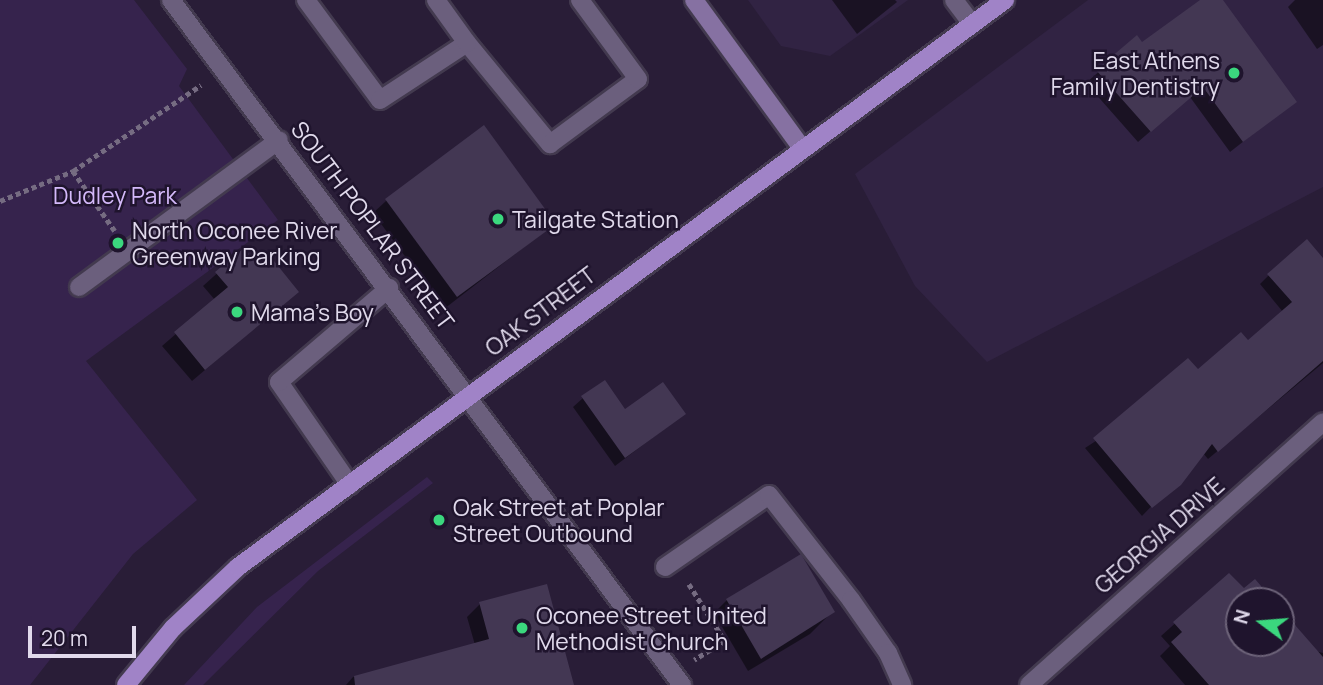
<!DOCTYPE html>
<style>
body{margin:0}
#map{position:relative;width:1323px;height:685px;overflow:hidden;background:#291d37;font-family:Manrope,sans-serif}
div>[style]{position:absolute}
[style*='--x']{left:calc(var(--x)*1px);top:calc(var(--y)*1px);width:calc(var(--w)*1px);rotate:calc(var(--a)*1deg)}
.built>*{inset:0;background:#312343}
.green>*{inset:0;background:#36234d}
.shadow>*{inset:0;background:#0007}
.building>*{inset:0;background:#433753}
.path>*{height:4.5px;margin-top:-2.25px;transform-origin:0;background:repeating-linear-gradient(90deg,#766c82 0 5px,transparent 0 8.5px)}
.roads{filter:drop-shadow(2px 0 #433a4f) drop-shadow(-2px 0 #433a4f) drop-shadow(0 2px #433a4f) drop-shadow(0 -2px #433a4f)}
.lane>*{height:18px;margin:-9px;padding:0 9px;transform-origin:9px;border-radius:9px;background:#6b5f7d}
.street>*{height:18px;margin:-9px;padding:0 9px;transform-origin:9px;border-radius:9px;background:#6b5f7d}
.secondary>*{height:18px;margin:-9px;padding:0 9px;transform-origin:9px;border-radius:9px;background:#8671a2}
.primary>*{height:18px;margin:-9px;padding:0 9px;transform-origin:9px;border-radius:9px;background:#a083c7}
.dots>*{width:19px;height:19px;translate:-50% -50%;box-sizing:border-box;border:4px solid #1f142d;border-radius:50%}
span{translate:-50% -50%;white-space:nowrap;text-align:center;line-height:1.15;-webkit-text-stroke:5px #1f142d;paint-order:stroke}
.poi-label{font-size:23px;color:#e1daec}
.right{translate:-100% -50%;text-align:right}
.left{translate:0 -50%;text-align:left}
.park-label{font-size:23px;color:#d4b9fa}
.street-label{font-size:23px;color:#e1daec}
.north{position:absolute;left:1225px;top:587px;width:70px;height:70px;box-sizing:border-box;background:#1f142d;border:2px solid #6d6379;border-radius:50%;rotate:286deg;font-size:19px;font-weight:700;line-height:28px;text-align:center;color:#e1daec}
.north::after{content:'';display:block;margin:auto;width:24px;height:32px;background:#3bd77e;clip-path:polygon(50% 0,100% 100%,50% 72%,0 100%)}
.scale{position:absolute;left:28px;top:626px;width:108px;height:32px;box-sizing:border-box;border:4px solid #e1daec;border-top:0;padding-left:9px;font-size:21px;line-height:24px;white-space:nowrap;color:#e1daec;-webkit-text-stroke:5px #1f142d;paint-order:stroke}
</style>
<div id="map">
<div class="built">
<div style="clip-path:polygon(748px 0,908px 0,830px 56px,781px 46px)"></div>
<div style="clip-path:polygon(1088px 0,1323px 0,1323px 187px,987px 362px,915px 286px,855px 174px)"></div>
</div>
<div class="green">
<div style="clip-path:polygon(0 0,134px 0,187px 69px,179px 86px,278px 220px,86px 361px,197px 500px,133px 554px,30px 685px,0 685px)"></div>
<div style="clip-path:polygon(427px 477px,433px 483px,318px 571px,203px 685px,184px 685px,257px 607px)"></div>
</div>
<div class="shadow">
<div style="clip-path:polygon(832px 0,895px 0,897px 2px,857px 34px)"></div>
<div style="clip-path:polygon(1202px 0,1221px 0,1295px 101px,1230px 152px,1190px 97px,1138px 142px,1086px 83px,1137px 38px,1142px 44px)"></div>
<div style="clip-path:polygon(1295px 0,1323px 0,1323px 45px,1317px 49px,1288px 7px)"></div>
<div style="clip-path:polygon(386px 201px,554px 224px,444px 309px,373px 213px)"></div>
<div style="clip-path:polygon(243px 250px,258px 269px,297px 292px,192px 381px,162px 346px,215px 300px,203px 286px)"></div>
<div style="clip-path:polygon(1323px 260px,1323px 363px,1208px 459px,1203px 453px,1142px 516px,1085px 448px,1248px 342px,1283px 312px,1260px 284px,1269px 275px)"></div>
<div style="clip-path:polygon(583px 398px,624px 411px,684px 414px,615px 466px,573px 407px)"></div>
<div style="clip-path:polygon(1229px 575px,1244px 590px,1272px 601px,1239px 601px,1239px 643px,1281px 643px,1281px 611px,1315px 651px,1323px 653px,1323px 685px,1185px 685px,1160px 656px,1170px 646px,1161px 636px)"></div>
<div style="clip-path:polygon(727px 600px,833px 611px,810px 634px,748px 671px,714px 613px)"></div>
<div style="clip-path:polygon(480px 604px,572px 685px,346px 685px,353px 677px,475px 645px,467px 617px)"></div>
</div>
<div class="building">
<div style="clip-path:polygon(1200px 0,1223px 0,1297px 102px,1243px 142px,1203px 87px,1151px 132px,1096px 70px,1137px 35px,1142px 42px)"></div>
<div style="clip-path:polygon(484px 125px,556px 224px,457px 297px,385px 199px)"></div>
<div style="clip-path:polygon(1307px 239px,1323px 258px,1323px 361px,1218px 452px,1212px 444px,1181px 485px,1152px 508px,1093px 438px,1188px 358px,1198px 369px,1241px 332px,1248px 340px,1292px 302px,1267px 274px)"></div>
<div style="clip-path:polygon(244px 248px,258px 266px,270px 256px,299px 292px,205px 370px,174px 332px,228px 287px,215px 272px)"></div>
<div style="clip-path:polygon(605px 380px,625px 409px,663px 382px,686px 414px,625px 458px,581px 396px)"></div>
<div style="clip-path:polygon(801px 554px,835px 612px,761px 659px,726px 599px)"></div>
<div style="clip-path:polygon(1229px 573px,1244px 588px,1255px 579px,1274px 601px,1239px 601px,1239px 643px,1281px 643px,1281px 609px,1323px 657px,1323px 685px,1209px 685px,1171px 642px,1182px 632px,1173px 622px)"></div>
<div style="clip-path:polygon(547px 584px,574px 685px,355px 685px,354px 676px,489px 639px,479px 602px)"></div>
</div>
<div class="path">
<div style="--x:73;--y:171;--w:73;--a:55"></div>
<div style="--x:0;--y:201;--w:79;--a:-22.3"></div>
<div style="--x:73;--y:171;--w:154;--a:-33.9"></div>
<div style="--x:689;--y:584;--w:67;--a:57.7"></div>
<div style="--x:725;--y:641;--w:36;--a:148"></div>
</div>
<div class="roads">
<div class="lane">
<div style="--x:306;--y:0;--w:124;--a:53.5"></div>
<div style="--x:380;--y:100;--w:104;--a:-33.2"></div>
<div style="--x:467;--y:43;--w:131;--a:50.6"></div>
<div style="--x:550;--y:144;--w:109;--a:-36.5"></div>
<div style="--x:638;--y:79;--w:98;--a:-126.3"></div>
<div style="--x:436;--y:0;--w:53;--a:54.2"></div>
<div style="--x:954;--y:0;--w:30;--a:53"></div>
<div style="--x:79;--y:287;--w:248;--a:-36.3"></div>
<div style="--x:350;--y:485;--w:125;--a:-124.6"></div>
<div style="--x:279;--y:382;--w:145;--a:-40.5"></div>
<div style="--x:665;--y:567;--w:126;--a:-34.7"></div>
<div style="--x:769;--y:495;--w:133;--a:52"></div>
<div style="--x:851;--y:600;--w:65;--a:55.1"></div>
<div style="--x:888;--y:653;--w:35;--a:66"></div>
</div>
<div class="street">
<div style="--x:171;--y:0;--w:855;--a:53.28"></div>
<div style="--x:1029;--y:685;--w:394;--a:-41.8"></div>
</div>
<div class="secondary">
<div style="--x:694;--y:0;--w:182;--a:53.9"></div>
</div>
<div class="primary">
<div style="--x:126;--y:685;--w:74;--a:-50.5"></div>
<div style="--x:173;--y:628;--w:89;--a:-43.2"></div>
<div style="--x:238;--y:567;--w:954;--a:-36.47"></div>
</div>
</div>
<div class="dots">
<div style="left:1234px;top:73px;background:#3bd77e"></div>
<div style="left:498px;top:219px;background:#3bd77e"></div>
<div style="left:118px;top:243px;background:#3bd77e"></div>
<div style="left:237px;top:312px;background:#3bd77e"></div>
<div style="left:439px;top:520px;background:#3bd77e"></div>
<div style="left:522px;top:628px;background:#3bd77e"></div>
</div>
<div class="poi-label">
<span class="right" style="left:1220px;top:73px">East Athens<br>Family Dentistry</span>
<span class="left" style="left:512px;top:219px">Tailgate Station</span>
<span class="left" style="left:132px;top:243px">North Oconee River<br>Greenway Parking</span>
<span class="left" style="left:251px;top:312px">Mama's Boy</span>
<span class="left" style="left:453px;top:520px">Oak Street at Poplar<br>Street Outbound</span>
<span class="left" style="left:536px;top:628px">Oconee Street United<br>Methodist Church</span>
</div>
<div class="park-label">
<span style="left:115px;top:195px">Dudley Park</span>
</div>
<div class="street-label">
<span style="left:373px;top:225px;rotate:53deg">SOUTH POPLAR STREET</span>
<span style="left:540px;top:311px;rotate:-37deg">OAK STREET</span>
<span style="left:1159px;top:535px;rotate:-41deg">GEORGIA DRIVE</span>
</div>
<div class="north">N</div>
<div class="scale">20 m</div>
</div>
